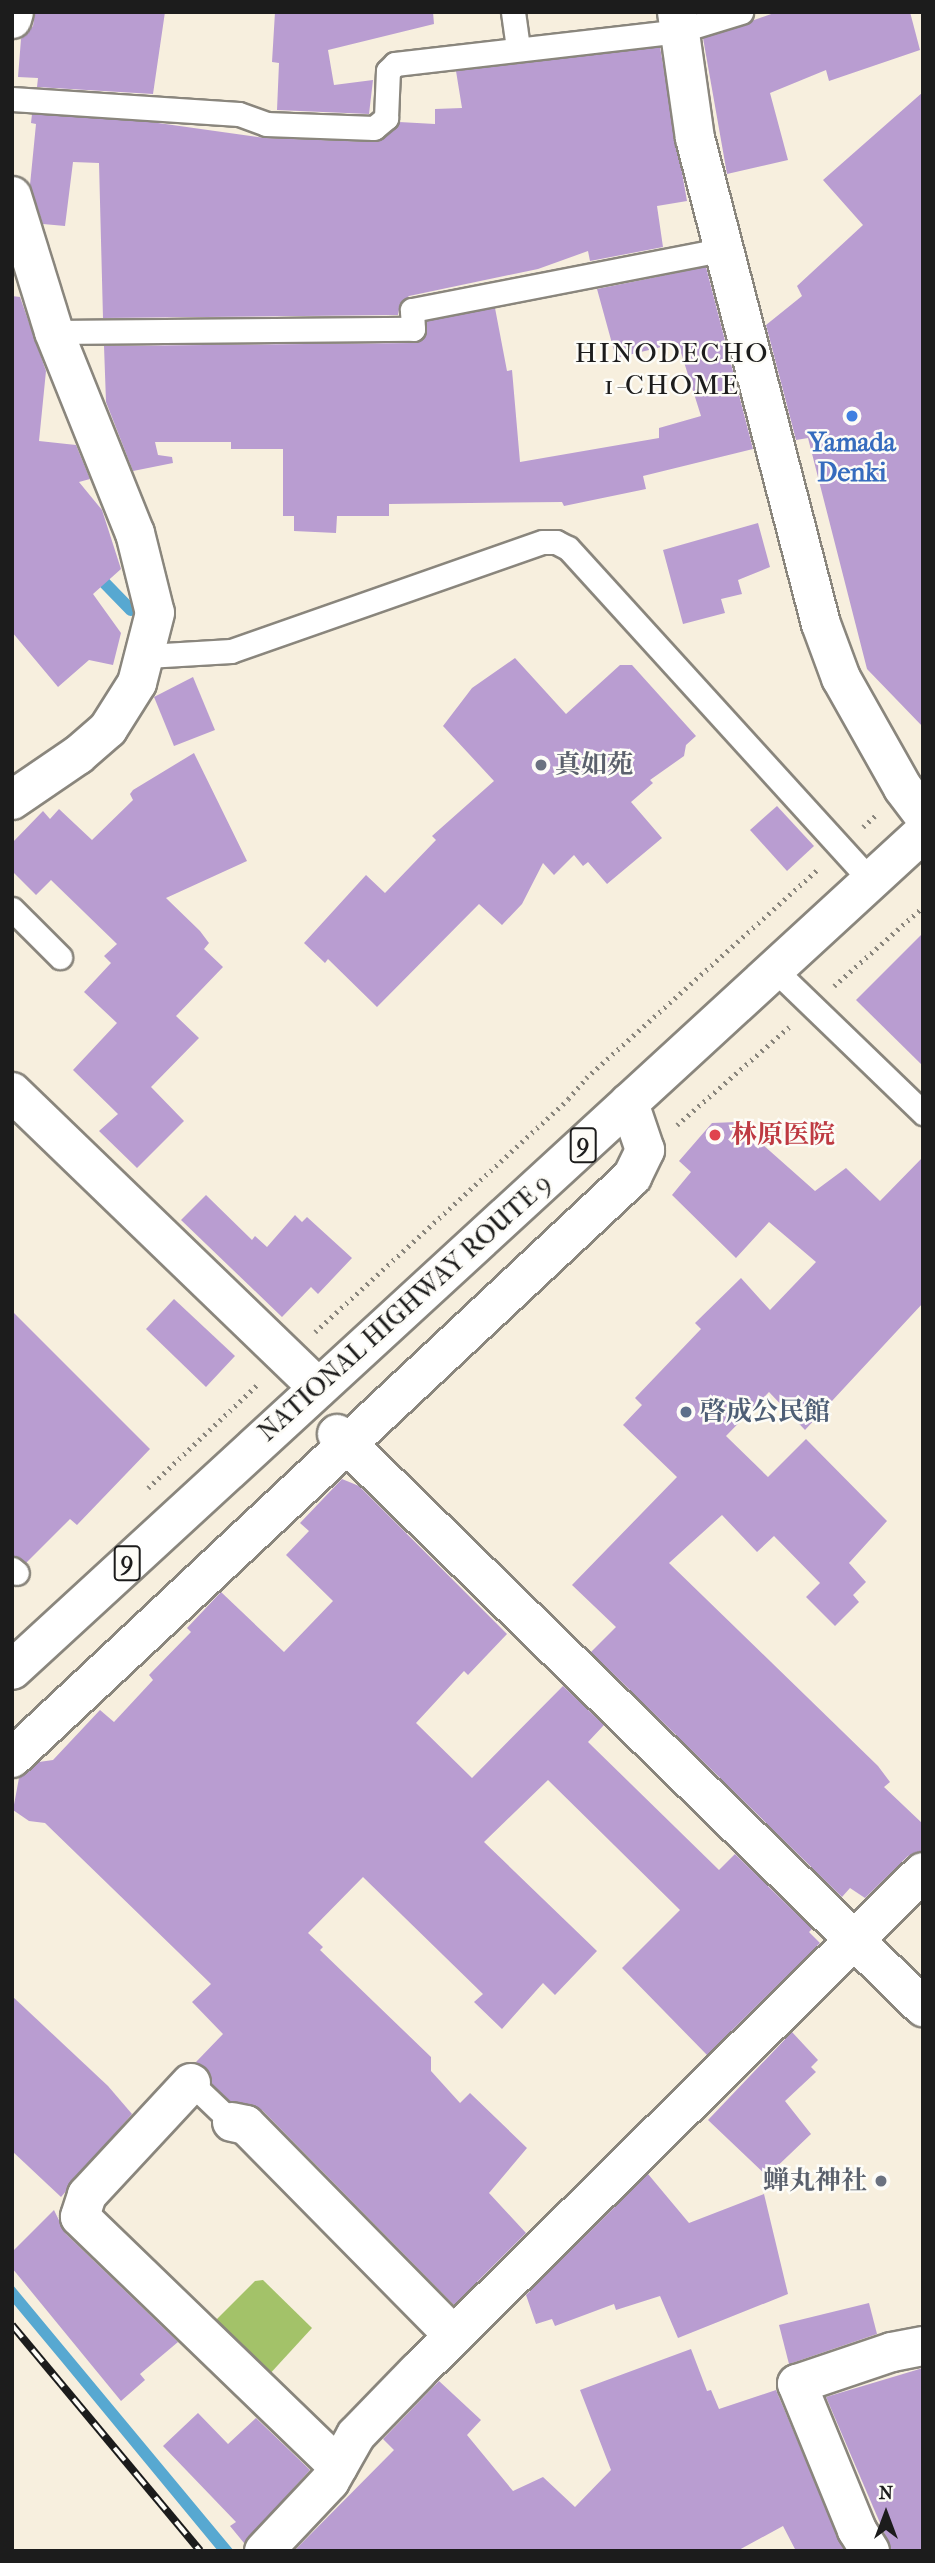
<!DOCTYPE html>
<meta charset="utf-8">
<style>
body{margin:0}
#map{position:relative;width:935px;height:2563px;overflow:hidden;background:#f7efde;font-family:"IM FELL French Canon","Noto Serif JP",serif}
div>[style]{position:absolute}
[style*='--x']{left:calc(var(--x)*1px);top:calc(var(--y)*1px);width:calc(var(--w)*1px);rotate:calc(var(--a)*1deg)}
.green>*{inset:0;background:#a3c269}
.water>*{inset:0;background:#57a8d1}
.stream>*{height:12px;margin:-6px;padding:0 6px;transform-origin:6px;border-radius:6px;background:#57a8d1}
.building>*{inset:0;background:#b99dd1}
.path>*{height:4.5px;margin-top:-2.25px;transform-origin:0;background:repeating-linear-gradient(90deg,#8a867d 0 2px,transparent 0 7px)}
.roads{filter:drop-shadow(2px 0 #8a867d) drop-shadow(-2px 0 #8a867d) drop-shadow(0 2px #8a867d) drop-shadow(0 -2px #8a867d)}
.lane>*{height:23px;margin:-11.5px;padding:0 11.5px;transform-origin:11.5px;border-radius:11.5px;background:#fff}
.street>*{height:38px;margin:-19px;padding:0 19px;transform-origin:19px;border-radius:19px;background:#fff}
.highway>*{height:38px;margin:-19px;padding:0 19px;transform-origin:19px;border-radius:19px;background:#fff}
.rail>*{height:8px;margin-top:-4px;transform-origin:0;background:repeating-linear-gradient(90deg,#fdfcf7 0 16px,#1c1c1c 0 32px);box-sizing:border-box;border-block:2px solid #1c1c1c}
.dots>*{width:19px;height:19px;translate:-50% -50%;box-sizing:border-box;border:4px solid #fdfcf7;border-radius:50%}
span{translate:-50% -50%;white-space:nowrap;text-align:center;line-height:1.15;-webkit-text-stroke:5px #fdfcf7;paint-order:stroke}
.shield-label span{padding:2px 5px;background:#fdfcf7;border:2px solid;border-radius:5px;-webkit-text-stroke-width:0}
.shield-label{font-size:24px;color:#1c1c1c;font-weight:700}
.shop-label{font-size:26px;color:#366cbe;font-weight:700}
.worship-label{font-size:26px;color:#5b616d;font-weight:700}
.left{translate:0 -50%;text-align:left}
.right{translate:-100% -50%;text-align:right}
.health-label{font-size:26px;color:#be3a42;font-weight:700}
.street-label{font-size:26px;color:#1c1c1c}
.service-label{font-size:26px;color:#4e5e75;font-weight:700}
.neighbourhood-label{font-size:28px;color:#1c1c1c;letter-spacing:2px}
.frame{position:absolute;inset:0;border:14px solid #1c1c1c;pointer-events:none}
.north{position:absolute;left:851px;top:2479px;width:70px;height:70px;-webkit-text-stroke:5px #fdfcf7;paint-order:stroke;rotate:0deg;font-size:19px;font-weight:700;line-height:28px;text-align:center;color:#1c1c1c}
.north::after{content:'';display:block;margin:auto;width:24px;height:32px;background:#1c1c1c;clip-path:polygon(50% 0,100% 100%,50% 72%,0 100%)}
</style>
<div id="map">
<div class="green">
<div style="clip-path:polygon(263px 2280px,312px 2328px,267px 2377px,212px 2324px,255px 2281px)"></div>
</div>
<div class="water">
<div style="clip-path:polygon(12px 2284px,71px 2355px,234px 2551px,218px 2551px,62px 2362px,12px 2302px)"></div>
</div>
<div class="stream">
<div style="--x:94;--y:572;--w:53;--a:45.8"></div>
</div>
<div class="building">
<div style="clip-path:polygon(35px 12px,165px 12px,153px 94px,37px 87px,38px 78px,18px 77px,21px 39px,33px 26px)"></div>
<div style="clip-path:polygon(275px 12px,433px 12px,434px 24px,328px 50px,334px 85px,373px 80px,369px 114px,277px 110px,279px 63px,272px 62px)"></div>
<div style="clip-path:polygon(777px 12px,910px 12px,920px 50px,829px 81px,826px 70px,770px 93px,788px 160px,727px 174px,703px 38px)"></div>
<div style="clip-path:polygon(660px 47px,687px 201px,657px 206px,663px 247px,590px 261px,588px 251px,538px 269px,409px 296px,400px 304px,398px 315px,103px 318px,99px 163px,73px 162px,65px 226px,43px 224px,30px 185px,36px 124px,31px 123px,32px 114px,151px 122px,265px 138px,373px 142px,399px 122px,435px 124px,435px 109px,462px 108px,456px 71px)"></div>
<div style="clip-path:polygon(923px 92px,923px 727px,867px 669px,808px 438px,796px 440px,766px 325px,802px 296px,797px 286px,863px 225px,823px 180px)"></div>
<div style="clip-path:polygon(706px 267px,753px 449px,643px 476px,646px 489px,564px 506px,562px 502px,389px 504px,389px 516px,337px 516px,336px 533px,294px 531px,294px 516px,283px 516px,283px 449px,231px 449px,231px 442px,155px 442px,158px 455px,172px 457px,173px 463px,133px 471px,106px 402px,104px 346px,413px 343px,425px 336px,427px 321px,495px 308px,507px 371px,512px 370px,520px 462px,659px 438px,659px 428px,701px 416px,678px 343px,616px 358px,597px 289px)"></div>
<div style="clip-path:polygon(12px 296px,20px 297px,46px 371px,39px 441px,76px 445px,90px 479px,79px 482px,102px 510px,121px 569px,93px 594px,121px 633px,113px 665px,89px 660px,58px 687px,12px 632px)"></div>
<div style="clip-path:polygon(758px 523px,770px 567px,738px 580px,742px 594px,721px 599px,725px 613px,683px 624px,663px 550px)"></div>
<div style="clip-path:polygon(515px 658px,566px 714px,620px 665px,632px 665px,696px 736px,686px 745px,684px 756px,650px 780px,653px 783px,631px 802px,662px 838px,607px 884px,588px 862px,583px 866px,574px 855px,554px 875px,543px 863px,522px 904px,502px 925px,479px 904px,377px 1007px,328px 959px,325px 963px,304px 943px,366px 875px,385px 893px,436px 840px,432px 836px,494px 781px,443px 726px,472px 688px)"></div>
<div style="clip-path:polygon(193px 677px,215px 730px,174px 746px,154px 697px)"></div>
<div style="clip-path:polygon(194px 753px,247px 861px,166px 898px,200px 931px,209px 943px,204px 949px,223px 967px,176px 1016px,199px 1038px,151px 1087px,184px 1121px,137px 1168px,99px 1131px,118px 1114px,73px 1070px,117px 1023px,84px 992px,111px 963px,104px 956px,117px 944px,51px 880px,36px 895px,12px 871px,12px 843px,43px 811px,50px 819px,59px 809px,92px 840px,133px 800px,130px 794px,133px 790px)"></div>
<div style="clip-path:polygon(777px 806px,814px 846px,787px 871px,750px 830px)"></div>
<div style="clip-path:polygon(923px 933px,923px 1066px,856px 1000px)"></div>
<div style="clip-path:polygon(737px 1122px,815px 1191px,846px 1168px,880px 1201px,923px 1157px,923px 1303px,805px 1430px,769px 1392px,726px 1436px,768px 1477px,806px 1439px,887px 1521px,849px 1563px,866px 1582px,853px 1595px,859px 1602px,835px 1626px,806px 1597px,820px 1583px,774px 1536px,757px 1552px,722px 1515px,669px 1563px,878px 1766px,890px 1782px,884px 1787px,923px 1824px,923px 1851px,908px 1856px,865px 1898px,850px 1888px,842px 1897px,591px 1652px,616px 1627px,572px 1585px,677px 1477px,623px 1425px,642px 1405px,635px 1398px,701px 1329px,695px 1323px,741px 1278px,770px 1310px,816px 1262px,769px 1222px,736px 1258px,672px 1195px,691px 1172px,679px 1161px,712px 1123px)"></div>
<div style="clip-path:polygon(206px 1195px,252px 1240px,255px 1236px,267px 1247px,295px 1215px,302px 1222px,307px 1217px,352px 1258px,318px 1294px,311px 1287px,282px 1317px,181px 1220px)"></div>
<div style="clip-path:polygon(174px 1299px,235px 1356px,206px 1387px,146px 1329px)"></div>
<div style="clip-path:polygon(12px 1311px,150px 1449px,77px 1525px,70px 1519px,26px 1563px,12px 1555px)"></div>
<div style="clip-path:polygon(342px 1479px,359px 1486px,507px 1634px,468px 1675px,464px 1671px,416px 1723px,472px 1778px,563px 1686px,604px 1725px,588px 1742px,719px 1870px,735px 1854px,812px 1929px,809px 1932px,820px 1943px,707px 2055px,622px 1968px,680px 1910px,548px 1780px,484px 1842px,597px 1951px,555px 1995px,543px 1983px,502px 2029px,474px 2002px,483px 1994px,363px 1877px,308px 1933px,323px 1947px,320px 1950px,431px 2057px,431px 2071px,460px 2103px,470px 2093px,527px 2148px,489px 2193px,526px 2233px,454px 2305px,262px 2110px,230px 2101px,212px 2084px,206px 2068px,196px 2062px,223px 2034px,192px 2002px,211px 1984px,45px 1823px,29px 1821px,13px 1810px,19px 1778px,39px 1762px,53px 1760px,100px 1710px,114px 1722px,153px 1680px,149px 1675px,191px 1632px,187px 1628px,221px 1592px,284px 1652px,333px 1601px,286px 1555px,309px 1531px,300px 1523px)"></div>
<div style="clip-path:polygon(12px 1996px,108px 2086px,132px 2114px,61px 2197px,12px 2151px)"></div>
<div style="clip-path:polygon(792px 2032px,818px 2060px,811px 2067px,816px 2072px,785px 2101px,811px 2134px,767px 2176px,708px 2120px)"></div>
<div style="clip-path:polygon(648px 2174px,689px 2223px,764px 2194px,788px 2294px,678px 2338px,660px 2296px,616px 2310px,614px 2304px,555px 2326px,552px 2319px,536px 2324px,526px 2295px)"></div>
<div style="clip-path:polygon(54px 2210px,65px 2233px,178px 2342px,140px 2374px,145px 2380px,121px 2401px,12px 2268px,12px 2252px)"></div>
<div style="clip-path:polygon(869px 2303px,877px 2334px,789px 2364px,779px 2325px)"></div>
<div style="clip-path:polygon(691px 2349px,707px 2391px,711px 2390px,719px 2409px,776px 2390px,844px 2551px,796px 2551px,783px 2526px,737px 2551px,294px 2551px,394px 2450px,383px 2439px,439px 2381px,481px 2420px,467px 2435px,513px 2491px,543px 2477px,575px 2507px,611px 2470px,580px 2390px)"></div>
<div style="clip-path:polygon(923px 2368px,923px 2551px,892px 2551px,826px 2397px)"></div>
<div style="clip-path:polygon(198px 2413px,228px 2444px,256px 2418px,310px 2470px,244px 2543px,230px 2526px,236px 2522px,163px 2446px)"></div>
</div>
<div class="path">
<div style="--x:863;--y:827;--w:19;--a:-43"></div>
<div style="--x:834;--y:986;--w:119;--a:-41.6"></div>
<div style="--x:677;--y:1125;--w:149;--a:-41.2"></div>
<div style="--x:315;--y:1332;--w:344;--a:-42.6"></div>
<div style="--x:568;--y:1099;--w:28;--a:-49"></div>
<div style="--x:586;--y:1078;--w:312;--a:-42"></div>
<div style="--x:148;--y:1488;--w:153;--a:-43.4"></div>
</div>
<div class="roads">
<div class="lane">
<div style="--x:513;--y:12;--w:37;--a:82"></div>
<div style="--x:12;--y:99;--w:227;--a:3.8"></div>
<div style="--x:239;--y:114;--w:29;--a:20"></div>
<div style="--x:266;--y:124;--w:108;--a:2.1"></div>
<div style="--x:374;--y:128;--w:16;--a:-40"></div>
<div style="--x:386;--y:118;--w:47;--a:-87.6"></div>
<div style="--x:388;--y:71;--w:10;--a:-45"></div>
<div style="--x:395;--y:64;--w:286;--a:-6.6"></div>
<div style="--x:679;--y:31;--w:65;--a:-17"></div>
<div style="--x:54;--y:332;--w:359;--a:-0.5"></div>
<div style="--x:413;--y:329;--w:19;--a:-93"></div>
<div style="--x:412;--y:310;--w:316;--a:-11"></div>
<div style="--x:147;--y:656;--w:84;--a:-3.4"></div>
<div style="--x:231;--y:651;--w:330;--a:-19.3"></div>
<div style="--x:543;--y:542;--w:13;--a:0"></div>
<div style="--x:556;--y:542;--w:13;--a:27"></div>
<div style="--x:568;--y:548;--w:450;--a:47.7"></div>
<div style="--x:12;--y:909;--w:68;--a:45"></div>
<div style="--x:775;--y:970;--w:206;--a:44"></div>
<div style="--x:12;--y:1569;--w:6;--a:39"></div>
<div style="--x:191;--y:2083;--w:57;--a:43.6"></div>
</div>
<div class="street">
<div style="--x:677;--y:12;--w:127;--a:81.9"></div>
<div style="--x:695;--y:138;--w:502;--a:75.47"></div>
<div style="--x:821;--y:624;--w:58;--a:69.7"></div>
<div style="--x:841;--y:678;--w:126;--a:60.6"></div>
<div style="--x:903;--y:788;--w:34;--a:53"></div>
<div style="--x:12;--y:19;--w:7;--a:-74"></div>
<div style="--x:12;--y:196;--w:142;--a:72.8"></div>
<div style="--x:54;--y:332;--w:217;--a:68.1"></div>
<div style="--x:135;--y:533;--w:82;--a:76"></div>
<div style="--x:155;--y:613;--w:72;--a:104.4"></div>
<div style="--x:137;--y:683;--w:54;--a:122.2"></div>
<div style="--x:108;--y:729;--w:40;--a:139"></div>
<div style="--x:78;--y:755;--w:80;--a:145.7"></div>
<div style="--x:12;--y:1092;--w:426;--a:44"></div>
<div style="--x:337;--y:1434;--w:820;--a:44.36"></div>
<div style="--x:12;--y:1758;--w:850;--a:-43.14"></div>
<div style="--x:632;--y:1177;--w:30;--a:-64"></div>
<div style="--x:645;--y:1150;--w:50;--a:-108.8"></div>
<div style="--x:191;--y:2083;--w:153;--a:132.9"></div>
<div style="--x:87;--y:2195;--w:23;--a:108"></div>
<div style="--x:80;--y:2217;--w:359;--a:44"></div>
<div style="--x:232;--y:2122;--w:14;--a:12"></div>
<div style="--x:246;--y:2125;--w:296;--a:45.4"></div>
<div style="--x:264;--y:2551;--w:96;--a:-46.7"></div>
<div style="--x:330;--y:2481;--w:53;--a:-60.5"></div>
<div style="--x:356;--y:2435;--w:88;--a:-45.9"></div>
<div style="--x:417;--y:2372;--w:711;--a:-44.66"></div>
<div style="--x:870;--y:2551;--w:25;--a:-122"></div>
<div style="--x:857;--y:2530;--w:158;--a:-112.3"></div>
<div style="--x:797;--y:2384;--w:100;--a:-18.6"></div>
<div style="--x:892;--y:2352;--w:32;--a:-11"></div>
</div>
<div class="highway">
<div style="--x:12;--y:1670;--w:1237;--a:-42.58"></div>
</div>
</div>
<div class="rail">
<div style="--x:12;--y:2325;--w:294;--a:50.2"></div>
</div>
<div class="dots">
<div style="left:852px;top:416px;background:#3f7fe0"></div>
<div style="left:541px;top:765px;background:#6b7280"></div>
<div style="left:715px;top:1135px;background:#e0444e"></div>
<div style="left:686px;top:1412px;background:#5c6f8a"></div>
<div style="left:881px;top:2181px;background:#6b7280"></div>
</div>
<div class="shield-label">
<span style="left:583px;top:1145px">9</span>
<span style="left:127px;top:1563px">9</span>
</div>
<div class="shop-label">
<span style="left:852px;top:458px">Yamada<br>Denki</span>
</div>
<div class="worship-label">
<span class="left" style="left:555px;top:765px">真如苑</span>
<span class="right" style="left:867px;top:2181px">蝉丸神社</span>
</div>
<div class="health-label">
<span class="left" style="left:731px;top:1135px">林原医院</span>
</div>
<div class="street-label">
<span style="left:405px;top:1308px;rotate:-42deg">NATIONAL HIGHWAY ROUTE 9</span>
</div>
<div class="service-label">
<span class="left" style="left:700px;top:1412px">啓成公民館</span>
</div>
<div class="neighbourhood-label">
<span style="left:672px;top:369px">HINODECHO<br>1-CHOME</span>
</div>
<div class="frame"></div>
<div class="north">N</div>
</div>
